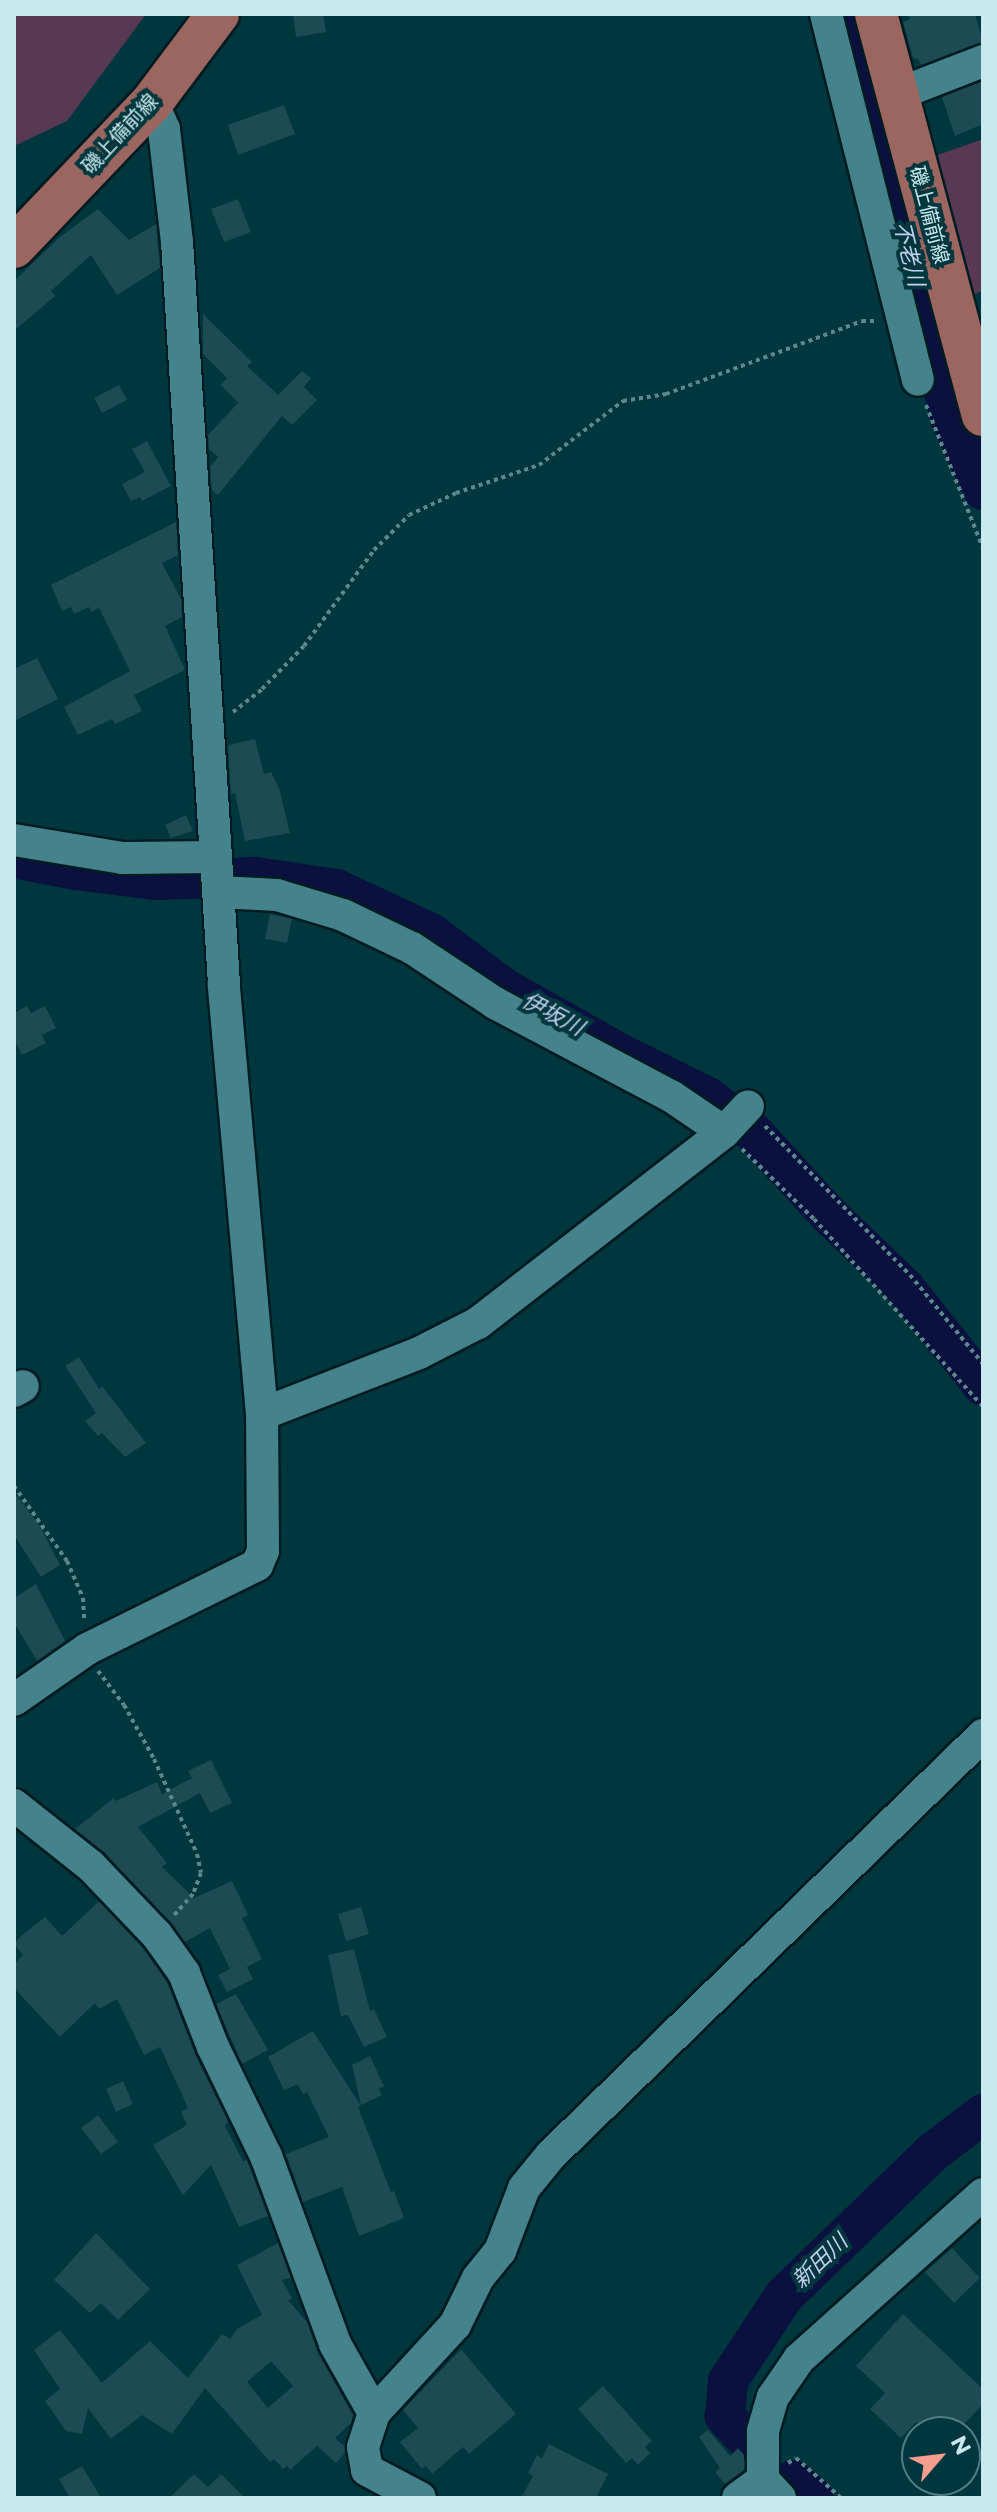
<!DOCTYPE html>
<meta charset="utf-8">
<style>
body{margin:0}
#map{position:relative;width:997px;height:2512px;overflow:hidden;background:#00363d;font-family:Montserrat,"Noto Sans JP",sans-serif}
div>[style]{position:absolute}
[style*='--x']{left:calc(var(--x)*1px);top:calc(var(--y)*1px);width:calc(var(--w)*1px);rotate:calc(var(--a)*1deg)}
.green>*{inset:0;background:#573954}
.river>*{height:40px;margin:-20px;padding:0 20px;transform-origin:20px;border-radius:20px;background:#0a113f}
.building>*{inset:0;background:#1c4b53}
.path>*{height:4px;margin-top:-2px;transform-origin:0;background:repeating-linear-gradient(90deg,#5c888e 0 4px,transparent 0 8px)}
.roads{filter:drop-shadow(2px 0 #001b21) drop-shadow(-2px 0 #001b21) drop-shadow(0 2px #001b21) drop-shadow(0 -2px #001b21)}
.minor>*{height:32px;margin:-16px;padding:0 16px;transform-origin:16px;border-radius:16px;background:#44828c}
.major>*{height:42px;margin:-21px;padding:0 21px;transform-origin:21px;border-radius:21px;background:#9b6660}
span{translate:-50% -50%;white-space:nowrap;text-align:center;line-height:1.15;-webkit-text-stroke:8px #00363d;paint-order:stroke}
.street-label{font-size:20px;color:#cae9ee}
.water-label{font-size:22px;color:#c5d0f1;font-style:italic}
.frame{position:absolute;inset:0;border:16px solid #cae9ee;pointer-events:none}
.north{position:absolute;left:901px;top:2416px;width:80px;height:80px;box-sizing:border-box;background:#00363d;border:2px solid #517e84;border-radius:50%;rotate:62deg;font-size:22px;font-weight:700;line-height:32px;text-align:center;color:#cae9ee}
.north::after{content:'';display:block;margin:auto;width:28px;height:36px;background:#f59d8e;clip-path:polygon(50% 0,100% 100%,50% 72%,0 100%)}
</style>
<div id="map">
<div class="green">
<div style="clip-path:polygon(14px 14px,146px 14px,67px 121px,14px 146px)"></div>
<div style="clip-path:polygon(983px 139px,983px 290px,970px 297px,935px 156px)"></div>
</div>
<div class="river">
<div style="--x:849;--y:14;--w:419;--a:75.9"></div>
<div style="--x:951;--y:420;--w:77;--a:65.4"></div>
<div style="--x:14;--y:858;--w:62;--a:11.1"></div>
<div style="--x:75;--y:870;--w:80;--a:7.2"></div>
<div style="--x:154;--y:880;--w:102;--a:-1.7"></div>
<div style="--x:256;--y:877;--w:81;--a:8.5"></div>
<div style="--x:336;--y:889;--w:105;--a:24.9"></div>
<div style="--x:431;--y:933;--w:91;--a:37"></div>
<div style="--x:504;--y:988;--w:137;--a:29.4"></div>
<div style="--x:623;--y:1055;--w:95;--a:26.3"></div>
<div style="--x:708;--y:1097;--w:56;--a:37.7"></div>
<div style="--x:752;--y:1131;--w:114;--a:47.5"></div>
<div style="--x:829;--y:1215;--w:105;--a:43.8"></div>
<div style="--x:905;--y:1288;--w:125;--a:51.5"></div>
<div style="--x:747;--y:2440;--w:33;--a:-133"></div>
<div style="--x:725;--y:2416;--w:35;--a:-85"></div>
<div style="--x:728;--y:2381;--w:102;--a:-56.6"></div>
<div style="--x:784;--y:2296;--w:207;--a:-44"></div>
<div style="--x:933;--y:2152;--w:63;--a:-37.2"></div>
<div style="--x:793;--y:2480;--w:28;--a:41"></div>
</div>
<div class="building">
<div style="clip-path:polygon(293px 14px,323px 14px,326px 32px,296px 37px)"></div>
<div style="clip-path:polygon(908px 14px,975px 14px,983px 42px,921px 65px,918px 59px,913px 58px,903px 22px,910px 19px)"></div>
<div style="clip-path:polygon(983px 81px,983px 124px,955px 136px,942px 97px)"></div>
<div style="clip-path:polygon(284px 105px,295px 134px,238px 155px,228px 125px)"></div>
<div style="clip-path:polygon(238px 199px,251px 232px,224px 242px,211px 209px)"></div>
<div style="clip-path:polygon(98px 209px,129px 240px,156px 224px,160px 268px,117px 295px,91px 255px,51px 291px,55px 296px,14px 331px,14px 281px,61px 236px)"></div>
<div style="clip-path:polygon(203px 314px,252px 362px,247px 366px,278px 395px,302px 371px,311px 378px,304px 387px,317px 400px,292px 425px,282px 416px,218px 495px,212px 490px,210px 467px,218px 457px,209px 449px,208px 435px,238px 403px,221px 385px,227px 378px,203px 354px)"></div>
<div style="clip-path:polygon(119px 385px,127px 400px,102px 413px,94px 398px)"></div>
<div style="clip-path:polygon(147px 441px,171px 486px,142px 501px,140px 497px,131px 501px,122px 484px,145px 472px,132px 449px)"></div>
<div style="clip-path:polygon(176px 522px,178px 555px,162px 563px,181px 599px,182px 617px,165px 626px,185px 670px,134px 695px,142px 711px,115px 724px,112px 719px,78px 735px,64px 707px,130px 671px,99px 608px,91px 612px,89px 607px,74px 614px,71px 607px,62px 611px,51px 585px)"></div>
<div style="clip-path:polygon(37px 658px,58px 699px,14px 721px,14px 669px)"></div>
<div style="clip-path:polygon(255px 739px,264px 774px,271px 772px,279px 788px,290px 833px,245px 841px,235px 793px,231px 794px,228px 745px)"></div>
<div style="clip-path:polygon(186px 815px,193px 831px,171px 838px,165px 825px)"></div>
<div style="clip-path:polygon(270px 914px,292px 919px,287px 943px,265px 939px)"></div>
<div style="clip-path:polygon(27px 1006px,31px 1013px,45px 1006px,56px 1028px,42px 1035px,46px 1043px,22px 1055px,14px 1039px,14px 1013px)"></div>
<div style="clip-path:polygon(79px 1357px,99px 1389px,102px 1386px,146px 1443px,125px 1457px,102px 1433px,98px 1436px,85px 1421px,96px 1413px,65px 1366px)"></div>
<div style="clip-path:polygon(14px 1492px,41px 1528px,60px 1565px,41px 1577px,14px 1535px)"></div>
<div style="clip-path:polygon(36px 1584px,65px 1641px,37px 1661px,14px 1622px,14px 1598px)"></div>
<div style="clip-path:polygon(211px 1760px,232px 1803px,210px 1813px,200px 1793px,138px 1827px,167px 1863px,162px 1867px,194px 1898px,232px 1881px,248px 1915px,242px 1918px,262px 1959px,247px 1967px,253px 1979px,227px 1992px,218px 1975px,230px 1969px,210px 1928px,185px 1942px,105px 1853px,75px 1829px,114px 1798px,116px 1801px,157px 1782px,162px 1794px,192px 1778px,188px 1771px)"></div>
<div style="clip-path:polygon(99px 1901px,142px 1947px,167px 1982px,195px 2054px,228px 2121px,225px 2126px,243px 2161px,247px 2160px,248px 2163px,268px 2216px,239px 2227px,211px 2165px,183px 2195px,153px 2145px,187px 2125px,181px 2112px,188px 2108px,160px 2047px,144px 2055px,117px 1999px,99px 2009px,95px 2003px,60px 2037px,14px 1988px,14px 1964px,23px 1955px,14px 1944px,21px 1936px,45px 1917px,62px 1936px)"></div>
<div style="clip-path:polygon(361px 1907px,369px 1934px,346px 1941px,338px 1914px)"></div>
<div style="clip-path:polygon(354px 1949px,370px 2011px,374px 2009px,387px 2037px,364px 2047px,348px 2015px,341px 2016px,328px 1955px)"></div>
<div style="clip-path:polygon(236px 1994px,268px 2050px,242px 2064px,216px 2004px)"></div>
<div style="clip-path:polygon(313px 2031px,361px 2106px,358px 2107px,391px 2192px,394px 2191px,404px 2218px,359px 2236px,342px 2187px,303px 2202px,286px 2154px,329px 2137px,307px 2092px,303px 2094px,298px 2084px,284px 2090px,268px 2057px)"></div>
<div style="clip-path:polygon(370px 2056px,384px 2086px,379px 2089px,382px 2095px,361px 2105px,352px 2065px)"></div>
<div style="clip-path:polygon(123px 2081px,133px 2104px,116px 2112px,106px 2089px)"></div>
<div style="clip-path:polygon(98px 2115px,118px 2142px,101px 2154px,81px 2128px)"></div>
<div style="clip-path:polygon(96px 2233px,150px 2289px,118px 2320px,101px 2303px,90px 2313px,54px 2280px)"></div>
<div style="clip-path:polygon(evenodd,278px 2243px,291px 2278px,282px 2280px,292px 2298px,288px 2300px,307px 2322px,318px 2353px,353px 2415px,351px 2423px,335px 2438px,344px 2446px,345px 2453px,336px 2463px,317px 2446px,290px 2470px,287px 2466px,283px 2469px,274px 2459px,270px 2462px,205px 2388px,172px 2434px,142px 2415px,111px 2439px,88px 2408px,82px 2434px,66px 2431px,45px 2401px,60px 2389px,34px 2350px,60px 2330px,102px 2383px,150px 2341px,188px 2378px,222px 2334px,230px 2339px,237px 2329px,262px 2315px,237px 2265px,278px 2243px,271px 2361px,293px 2386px,268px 2408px,247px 2382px,271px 2361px)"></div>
<div style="clip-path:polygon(952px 2248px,980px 2278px,954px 2303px,925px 2272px)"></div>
<div style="clip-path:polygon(903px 2314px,983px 2389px,983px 2404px,957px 2432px,926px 2432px,916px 2422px,901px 2438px,870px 2409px,885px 2393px,856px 2366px)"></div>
<div style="clip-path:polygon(461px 2349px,516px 2414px,469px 2454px,463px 2447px,432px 2474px,426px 2466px,422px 2469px,400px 2442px,418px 2428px,403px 2410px)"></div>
<div style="clip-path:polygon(603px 2386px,652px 2441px,645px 2447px,650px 2453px,638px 2465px,632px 2458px,626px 2463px,578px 2409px)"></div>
<div style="clip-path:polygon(708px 2430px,730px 2456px,738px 2448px,744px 2455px,744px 2470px,725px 2484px,715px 2472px,720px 2468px,699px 2437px)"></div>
<div style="clip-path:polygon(549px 2444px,608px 2474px,596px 2498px,521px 2498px,533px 2476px,528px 2473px,537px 2455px,542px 2458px)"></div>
<div style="clip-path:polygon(82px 2466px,101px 2498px,70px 2498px,59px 2479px)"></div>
<div style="clip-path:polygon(194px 2474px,208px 2487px,221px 2474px,245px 2498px,169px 2498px)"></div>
</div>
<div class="path">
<div style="--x:926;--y:405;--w:154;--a:68.3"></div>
<div style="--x:233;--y:712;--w:37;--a:-38"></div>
<div style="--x:262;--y:689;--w:60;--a:-45.7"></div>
<div style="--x:304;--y:646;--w:119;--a:-53.9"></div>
<div style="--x:374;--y:550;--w:49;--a:-45"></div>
<div style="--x:409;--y:515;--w:52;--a:-25.1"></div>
<div style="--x:456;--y:493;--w:88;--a:-18.6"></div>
<div style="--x:539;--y:465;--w:106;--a:-37.3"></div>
<div style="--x:623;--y:401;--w:44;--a:-9.2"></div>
<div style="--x:666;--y:394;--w:209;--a:-20.4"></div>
<div style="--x:862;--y:321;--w:16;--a:0"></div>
<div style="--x:765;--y:1126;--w:208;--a:45.8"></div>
<div style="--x:910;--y:1275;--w:115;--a:50.6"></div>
<div style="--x:742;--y:1149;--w:100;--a:44.2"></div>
<div style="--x:814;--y:1219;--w:253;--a:48"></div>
<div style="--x:14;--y:1486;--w:92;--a:54.8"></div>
<div style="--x:67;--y:1561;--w:40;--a:66.6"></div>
<div style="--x:83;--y:1598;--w:22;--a:87"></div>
<div style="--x:98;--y:1671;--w:43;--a:52.6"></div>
<div style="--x:124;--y:1705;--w:62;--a:60.9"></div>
<div style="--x:154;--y:1759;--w:104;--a:65.6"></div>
<div style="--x:197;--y:1854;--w:19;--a:78"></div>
<div style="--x:201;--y:1873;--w:22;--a:111"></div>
<div style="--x:193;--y:1894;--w:28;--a:132"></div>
<div style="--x:788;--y:2463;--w:9;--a:-32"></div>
<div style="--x:796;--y:2458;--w:60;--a:41.6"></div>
</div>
<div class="roads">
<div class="minor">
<div style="--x:826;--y:14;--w:377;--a:75.9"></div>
<div style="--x:898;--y:94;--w:91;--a:-21.2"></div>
<div style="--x:14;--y:840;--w:110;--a:9.4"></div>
<div style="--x:123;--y:858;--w:93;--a:-0.6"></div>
<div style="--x:219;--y:892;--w:58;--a:3"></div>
<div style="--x:277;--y:895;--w:69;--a:16.9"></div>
<div style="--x:343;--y:915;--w:76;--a:25.6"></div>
<div style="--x:412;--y:948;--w:100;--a:33.5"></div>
<div style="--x:495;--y:1003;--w:199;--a:27.9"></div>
<div style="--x:671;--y:1096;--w:64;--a:34.2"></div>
<div style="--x:14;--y:1391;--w:10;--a:-29"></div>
<div style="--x:262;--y:1414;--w:168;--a:-21.2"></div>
<div style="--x:419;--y:1353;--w:66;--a:-27"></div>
<div style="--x:478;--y:1323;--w:311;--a:-37.8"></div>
<div style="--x:724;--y:1132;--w:35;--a:-47"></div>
<div style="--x:14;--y:1700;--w:89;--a:-34.9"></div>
<div style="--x:87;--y:1649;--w:190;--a:-26.3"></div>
<div style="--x:257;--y:1565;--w:15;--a:-67"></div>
<div style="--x:263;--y:1551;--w:137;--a:-90.4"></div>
<div style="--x:262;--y:1414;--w:432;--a:-95.1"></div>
<div style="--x:224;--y:984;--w:743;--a:-93.62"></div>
<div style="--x:177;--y:242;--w:114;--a:-96.6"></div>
<div style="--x:164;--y:129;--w:30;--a:-114"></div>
<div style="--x:14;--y:1805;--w:98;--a:38.4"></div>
<div style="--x:91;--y:1866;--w:95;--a:46.3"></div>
<div style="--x:157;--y:1935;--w:47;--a:54.6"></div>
<div style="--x:184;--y:1973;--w:79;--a:68.6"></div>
<div style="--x:213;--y:2047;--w:121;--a:64.1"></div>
<div style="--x:266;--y:2156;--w:200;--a:69.8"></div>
<div style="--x:335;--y:2344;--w:79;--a:60.5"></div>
<div style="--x:420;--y:2498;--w:60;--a:-152.2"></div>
<div style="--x:367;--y:2470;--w:23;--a:-100"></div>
<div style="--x:363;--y:2447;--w:36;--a:-72"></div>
<div style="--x:374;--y:2413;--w:120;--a:-47.4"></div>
<div style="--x:455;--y:2325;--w:52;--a:-63.9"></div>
<div style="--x:478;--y:2278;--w:35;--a:-51"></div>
<div style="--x:500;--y:2251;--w:67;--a:-69.1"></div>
<div style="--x:524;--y:2188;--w:43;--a:-50.7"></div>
<div style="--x:551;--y:2155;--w:603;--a:-44.19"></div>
<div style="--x:738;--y:2498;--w:31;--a:-36"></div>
<div style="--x:780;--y:2498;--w:25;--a:-133"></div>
<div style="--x:763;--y:2480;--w:49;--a:-90"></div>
<div style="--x:763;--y:2431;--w:35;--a:-74"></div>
<div style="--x:773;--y:2397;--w:46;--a:-55.6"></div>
<div style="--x:799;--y:2359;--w:247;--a:-41.9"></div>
</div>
<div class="major">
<div style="--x:876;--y:14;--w:415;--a:75.1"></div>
<div style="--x:14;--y:247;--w:200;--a:-46.4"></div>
<div style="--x:152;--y:102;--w:110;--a:-53.1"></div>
</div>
</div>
<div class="street-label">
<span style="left:120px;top:134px;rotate:-47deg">磯上備前線</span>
<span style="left:929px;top:215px;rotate:75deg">磯上備前線</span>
</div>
<div class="water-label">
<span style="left:909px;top:254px;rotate:76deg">不老川</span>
<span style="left:553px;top:1014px;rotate:28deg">伊坂川</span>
<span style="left:820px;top:2261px;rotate:-44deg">新田川</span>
</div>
<div class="frame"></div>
<div class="north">N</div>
</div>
